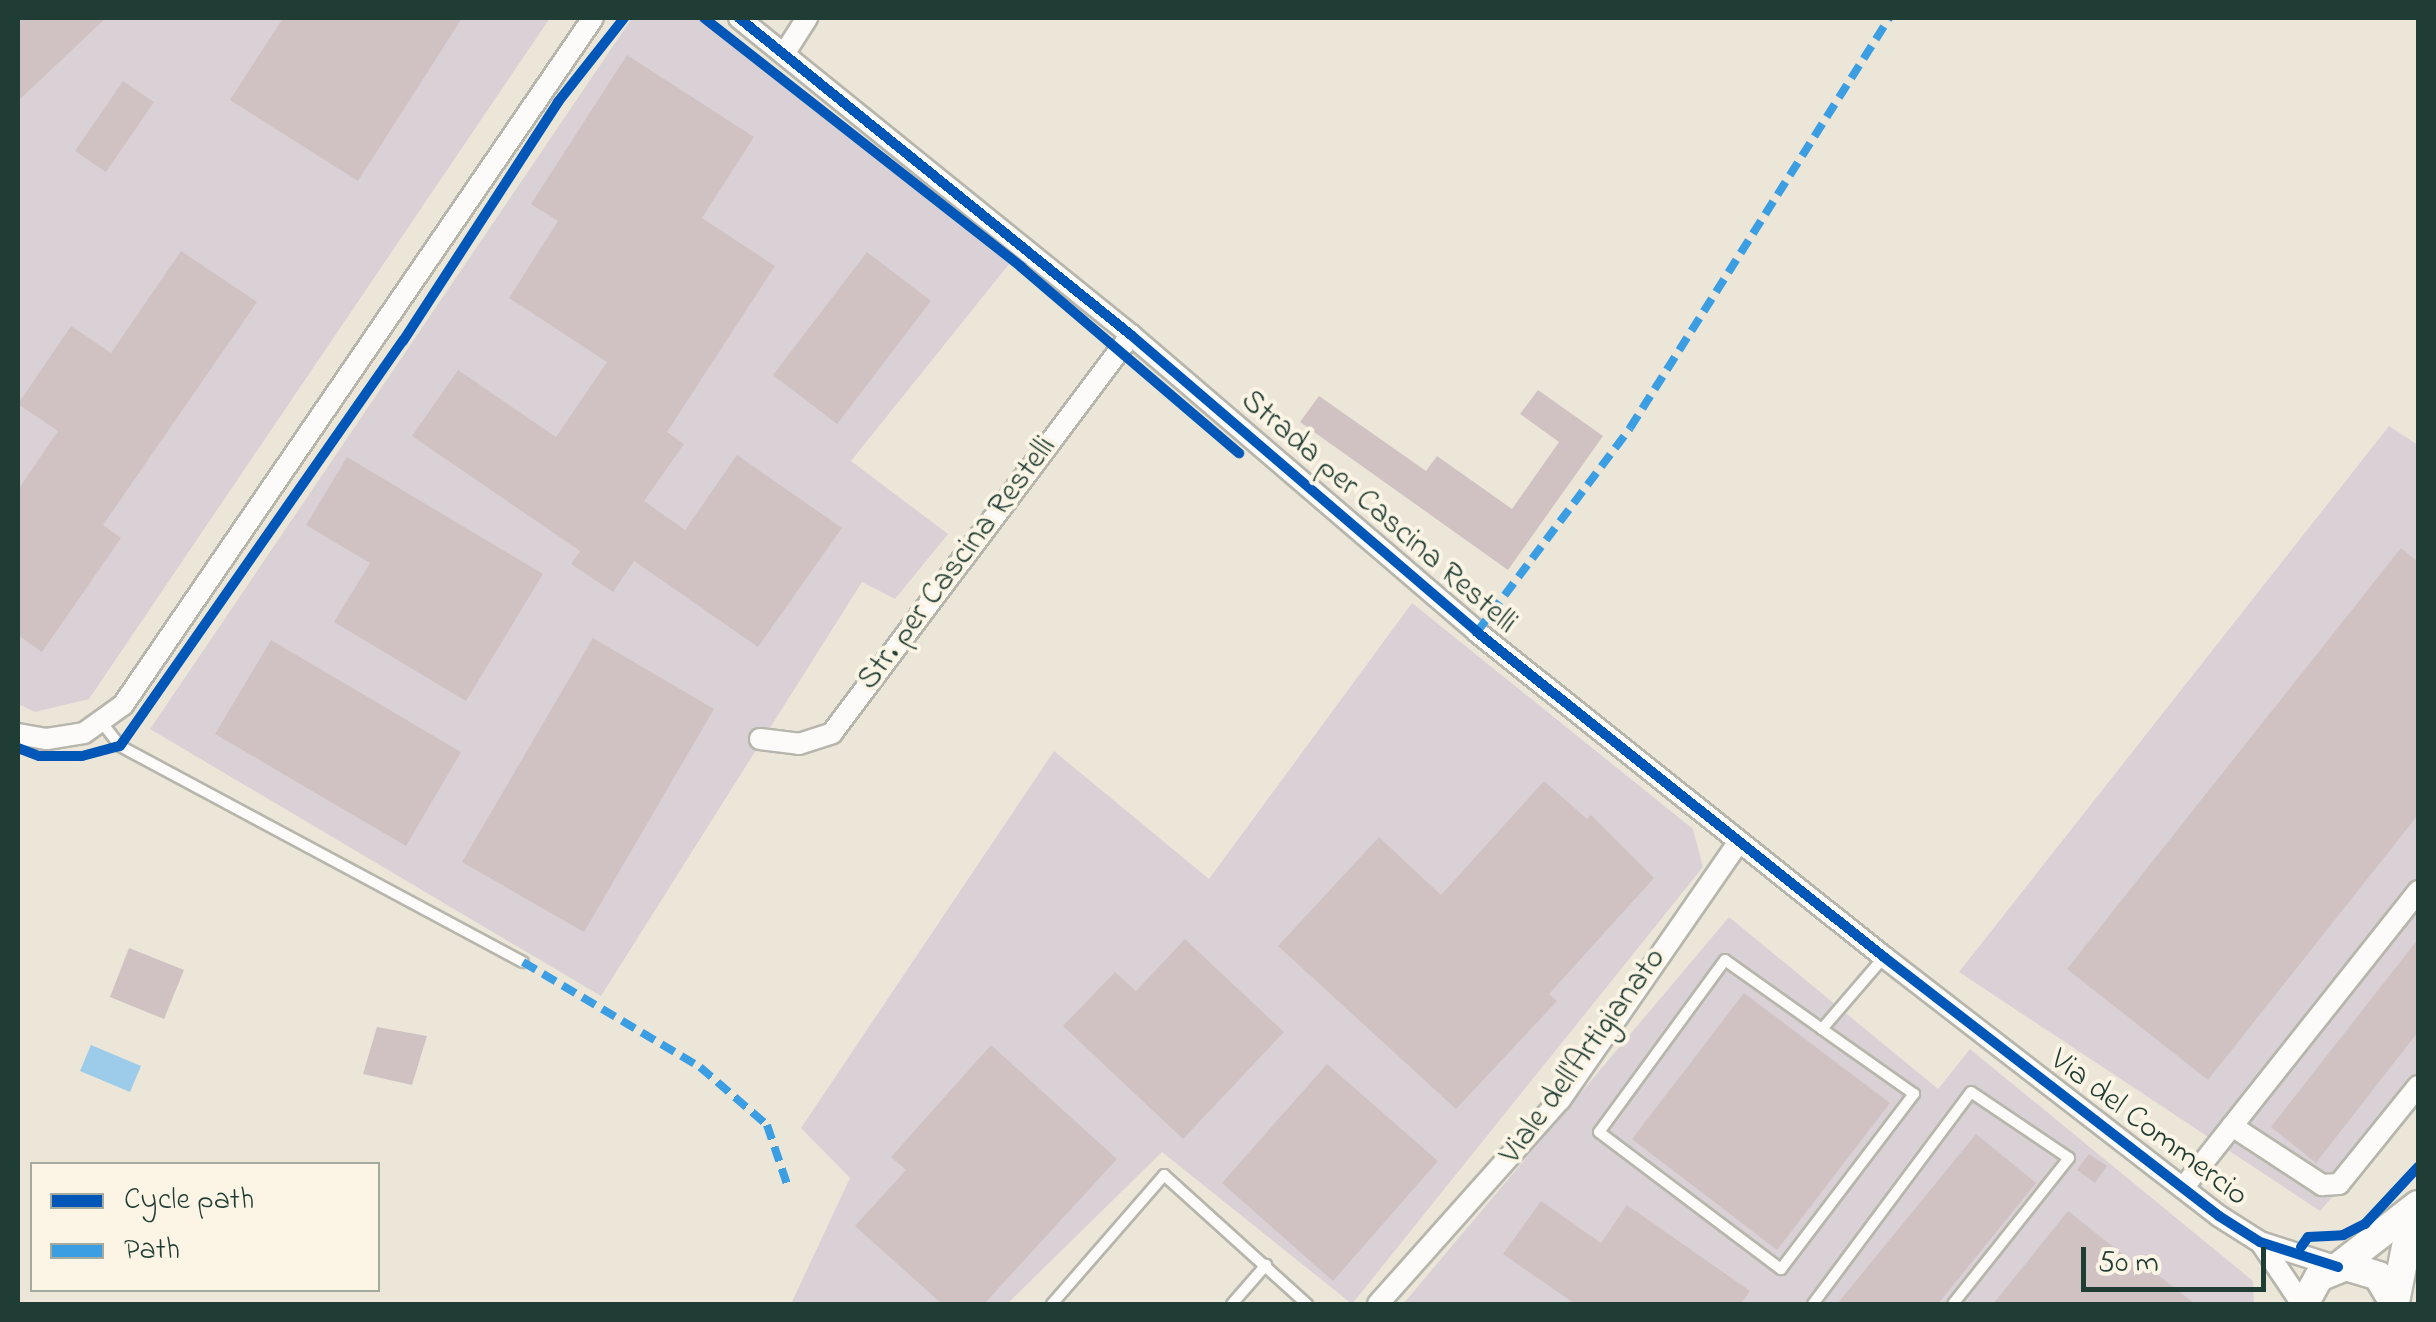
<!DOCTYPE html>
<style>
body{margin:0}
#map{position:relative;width:2436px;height:1322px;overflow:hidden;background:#ece6d9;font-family:"Indie Flower",sans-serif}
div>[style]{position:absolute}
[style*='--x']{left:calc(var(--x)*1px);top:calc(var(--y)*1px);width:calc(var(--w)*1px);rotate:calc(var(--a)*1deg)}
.industrial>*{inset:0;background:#dad1d6}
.water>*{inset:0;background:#9dcbea}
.building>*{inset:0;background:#d0c2c3}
.roads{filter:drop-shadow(2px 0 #b7b6ac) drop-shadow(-2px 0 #b7b6ac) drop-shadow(0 2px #b7b6ac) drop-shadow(0 -2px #b7b6ac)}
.lane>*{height:10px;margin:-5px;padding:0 5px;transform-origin:5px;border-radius:5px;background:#fcfbf9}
.street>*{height:20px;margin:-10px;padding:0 10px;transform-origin:10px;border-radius:10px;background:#fcfbf9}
.secondary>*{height:28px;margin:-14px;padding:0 14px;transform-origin:14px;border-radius:14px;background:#fcfbf9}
.quiet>*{height:8px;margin-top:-4px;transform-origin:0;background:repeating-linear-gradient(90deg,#3c9ee2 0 15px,transparent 0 23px)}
.cycleway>*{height:10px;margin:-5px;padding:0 5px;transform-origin:5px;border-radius:5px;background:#0057b8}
span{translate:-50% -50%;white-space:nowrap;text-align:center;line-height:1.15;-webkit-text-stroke:8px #fcf5e5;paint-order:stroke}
.street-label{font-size:32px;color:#1f3d34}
.frame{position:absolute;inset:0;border:20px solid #1f3d34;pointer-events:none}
.legend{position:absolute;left:30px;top:1162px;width:350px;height:130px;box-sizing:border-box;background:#fcf5e5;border:2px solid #a4ab9e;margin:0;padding:12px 18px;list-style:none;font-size:30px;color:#1f3d34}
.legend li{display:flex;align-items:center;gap:20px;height:50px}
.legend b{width:50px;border:2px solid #a4ab9e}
.scale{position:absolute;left:2081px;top:1247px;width:185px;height:45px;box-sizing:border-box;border:5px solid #1f3d34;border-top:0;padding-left:12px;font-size:30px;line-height:35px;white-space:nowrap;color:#1f3d34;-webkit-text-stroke:8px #fcf5e5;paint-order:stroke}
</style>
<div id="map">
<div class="industrial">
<div style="clip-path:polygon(18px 18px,550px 18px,89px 699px,35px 712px,18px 704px)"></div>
<div style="clip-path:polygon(632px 18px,698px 18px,1009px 264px,851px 461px,948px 534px,895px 599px,862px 582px,601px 996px,150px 729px)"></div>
<div style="clip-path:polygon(2389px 426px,2418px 445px,2418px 1099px,2320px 1211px,1959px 972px)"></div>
<div style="clip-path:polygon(1412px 603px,1693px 829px,1703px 867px,1352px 1304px,1162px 1152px,1007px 1304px,791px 1304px,850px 1178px,801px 1128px,1054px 751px,1209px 879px)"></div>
<div style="clip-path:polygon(1729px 917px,1938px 1089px,1970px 1049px,2253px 1281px,2254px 1304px,1403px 1304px)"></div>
</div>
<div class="water">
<div style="clip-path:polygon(91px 1045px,141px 1066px,130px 1092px,80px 1071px)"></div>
</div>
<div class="building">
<div style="clip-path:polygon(18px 18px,106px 18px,18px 101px)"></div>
<div style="clip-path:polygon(283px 18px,462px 18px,358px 181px,230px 100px)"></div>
<div style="clip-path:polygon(627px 55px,754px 137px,702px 218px,775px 266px,667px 432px,684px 444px,644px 501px,685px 530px,737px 455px,842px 528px,758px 647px,634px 561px,613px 592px,571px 564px,580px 551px,412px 436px,458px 370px,556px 437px,607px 362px,509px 298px,558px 221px,531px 204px)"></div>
<div style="clip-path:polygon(123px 81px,154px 102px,106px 172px,75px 151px)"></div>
<div style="clip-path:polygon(181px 251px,257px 302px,103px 525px,121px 538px,42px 652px,18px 635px,18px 490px,58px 431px,18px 404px,71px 326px,111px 353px)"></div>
<div style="clip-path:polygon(867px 252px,931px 301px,837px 424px,773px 375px)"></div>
<div style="clip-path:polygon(1538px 390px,1603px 436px,1508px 570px,1300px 422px,1319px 396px,1426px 471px,1437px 456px,1512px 509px,1559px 442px,1520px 414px)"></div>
<div style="clip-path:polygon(347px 457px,543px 574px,466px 701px,334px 622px,370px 563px,306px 525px)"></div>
<div style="clip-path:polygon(2401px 548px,2418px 562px,2418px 815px,2208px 1080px,2067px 969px)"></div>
<div style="clip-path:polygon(593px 638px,714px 709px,584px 932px,462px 862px)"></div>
<div style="clip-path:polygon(271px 640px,461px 752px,406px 846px,215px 734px)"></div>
<div style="clip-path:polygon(1544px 781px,1587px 819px,1591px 815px,1654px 878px,1549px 994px,1557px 1001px,1456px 1109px,1278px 946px,1379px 837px,1441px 895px)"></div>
<div style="clip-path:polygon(1185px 939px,1284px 1032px,1183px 1139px,1063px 1026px,1115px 972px,1136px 991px)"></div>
<div style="clip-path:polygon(2418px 939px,2418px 1032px,2316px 1163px,2271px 1127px)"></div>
<div style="clip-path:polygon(129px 948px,184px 970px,164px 1019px,110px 997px)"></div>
<div style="clip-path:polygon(1744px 993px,1890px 1103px,1777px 1250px,1632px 1139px)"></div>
<div style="clip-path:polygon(377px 1027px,427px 1036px,412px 1085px,363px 1074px)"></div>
<div style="clip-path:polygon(991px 1045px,1117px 1159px,984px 1304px,942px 1304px,855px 1226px,906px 1170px,891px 1157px)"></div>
<div style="clip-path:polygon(1327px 1064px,1438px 1161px,1333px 1281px,1222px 1183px)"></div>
<div style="clip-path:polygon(1976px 1134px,2036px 1183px,1950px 1289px,1938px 1304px,1837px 1304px)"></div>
<div style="clip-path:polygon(2089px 1154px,2107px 1166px,2095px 1183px,2077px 1170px)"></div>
<div style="clip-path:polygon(1541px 1201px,1601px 1243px,1627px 1205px,1750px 1291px,1741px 1304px,1575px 1304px,1503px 1254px)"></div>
<div style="clip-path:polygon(2068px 1211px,2135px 1264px,2139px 1260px,2195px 1304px,1993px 1304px)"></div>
</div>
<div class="roads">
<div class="lane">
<div style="--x:103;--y:724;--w:28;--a:52"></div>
<div style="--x:120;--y:746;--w:457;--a:28.2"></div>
<div style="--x:1822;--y:1029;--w:119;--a:-144.6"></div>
<div style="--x:1725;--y:960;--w:213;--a:126.2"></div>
<div style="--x:1599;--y:1132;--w:228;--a:37"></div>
<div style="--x:1781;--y:1269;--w:220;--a:-52.8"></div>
<div style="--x:1914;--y:1094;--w:113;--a:-144.8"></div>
<div style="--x:1822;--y:1029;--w:95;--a:-49.3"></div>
<div style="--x:1052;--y:1304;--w:171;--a:-49"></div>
<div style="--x:1164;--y:1175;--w:193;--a:42.1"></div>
<div style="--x:1232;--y:1304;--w:52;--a:-48.9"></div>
<div style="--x:1813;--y:1304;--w:264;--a:-53.3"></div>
<div style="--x:1971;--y:1092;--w:118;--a:34"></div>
<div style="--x:2069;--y:1158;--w:186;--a:128.5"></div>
</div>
<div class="street">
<div style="--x:739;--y:18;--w:504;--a:38.96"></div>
<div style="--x:1131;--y:335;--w:456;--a:40.6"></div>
<div style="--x:1477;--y:632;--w:521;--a:38.61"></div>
<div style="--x:1884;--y:957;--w:423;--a:37.7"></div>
<div style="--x:2219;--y:1216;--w:49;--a:32.4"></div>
<div style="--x:2260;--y:1242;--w:82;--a:17.8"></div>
<div style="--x:784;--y:54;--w:43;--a:-57.4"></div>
<div style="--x:18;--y:734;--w:29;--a:10"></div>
<div style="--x:47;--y:739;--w:37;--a:-9"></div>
<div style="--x:84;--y:733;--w:48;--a:-35.7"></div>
<div style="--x:123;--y:705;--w:832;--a:-55.62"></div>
<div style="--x:760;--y:739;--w:39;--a:7"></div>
<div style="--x:799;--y:744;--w:35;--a:-18"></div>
<div style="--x:832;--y:733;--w:498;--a:-53.1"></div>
<div style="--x:2232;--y:1126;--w:108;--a:33.2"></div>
<div style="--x:2322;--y:1185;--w:17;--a:-3"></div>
<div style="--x:2339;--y:1184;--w:126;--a:-51.1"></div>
<div style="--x:2183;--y:1188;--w:379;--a:-51.6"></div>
<div style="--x:2261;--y:1243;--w:73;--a:56.1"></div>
<div style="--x:1378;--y:1304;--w:273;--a:-48.3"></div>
<div style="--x:1560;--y:1100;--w:313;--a:-55.3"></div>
</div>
<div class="secondary">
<div style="--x:2338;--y:1267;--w:101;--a:-37.8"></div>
<div style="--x:2395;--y:1302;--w:92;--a:-78.7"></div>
<div style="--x:2304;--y:1304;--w:31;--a:-61"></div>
<div style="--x:2319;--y:1277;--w:29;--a:-22"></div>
<div style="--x:2346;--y:1266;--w:34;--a:17"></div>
<div style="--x:2378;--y:1276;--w:33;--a:59"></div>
</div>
</div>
<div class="quiet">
<div style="--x:1477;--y:632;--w:255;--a:-53.1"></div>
<div style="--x:1630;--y:428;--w:485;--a:-57.7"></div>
<div style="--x:523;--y:962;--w:206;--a:30.7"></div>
<div style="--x:700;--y:1067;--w:89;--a:40.9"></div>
<div style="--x:767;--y:1125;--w:62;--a:71.3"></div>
</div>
<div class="cycleway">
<div style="--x:704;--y:18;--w:403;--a:38.1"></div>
<div style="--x:1021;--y:267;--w:287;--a:40.5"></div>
<div style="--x:739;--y:18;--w:504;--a:38.96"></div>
<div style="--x:1131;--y:335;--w:456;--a:40.6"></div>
<div style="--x:1477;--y:632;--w:521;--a:38.61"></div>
<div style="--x:1884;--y:957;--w:423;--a:37.7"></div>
<div style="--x:2219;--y:1216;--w:49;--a:32.4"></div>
<div style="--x:2260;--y:1242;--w:82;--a:17.8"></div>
<div style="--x:18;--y:748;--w:22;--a:21"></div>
<div style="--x:39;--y:756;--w:43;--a:0"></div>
<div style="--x:82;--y:756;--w:39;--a:-15"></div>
<div style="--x:120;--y:746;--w:494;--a:-55.1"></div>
<div style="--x:403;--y:341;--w:285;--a:-57"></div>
<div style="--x:558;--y:102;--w:107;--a:-51.8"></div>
<div style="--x:2301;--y:1247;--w:12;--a:-55"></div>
<div style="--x:2308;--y:1237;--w:35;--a:-3"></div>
<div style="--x:2343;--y:1235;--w:25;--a:-27"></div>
<div style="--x:2365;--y:1224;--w:78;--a:-47.1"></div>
</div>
<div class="street-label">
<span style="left:1378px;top:513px;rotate:41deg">Strada per Cascina Restelli</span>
<span style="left:958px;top:564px;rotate:-53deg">Str. per Cascina Restelli</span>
<span style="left:1584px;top:1057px;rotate:-54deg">Viale dell'Artigianato</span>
<span style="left:2148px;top:1129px;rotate:37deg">Via del Commercio</span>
</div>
<div class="frame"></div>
<ul class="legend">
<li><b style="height:12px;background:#0057b8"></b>Cycle path</li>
<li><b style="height:12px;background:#3c9ee2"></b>Path</li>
</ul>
<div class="scale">50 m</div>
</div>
